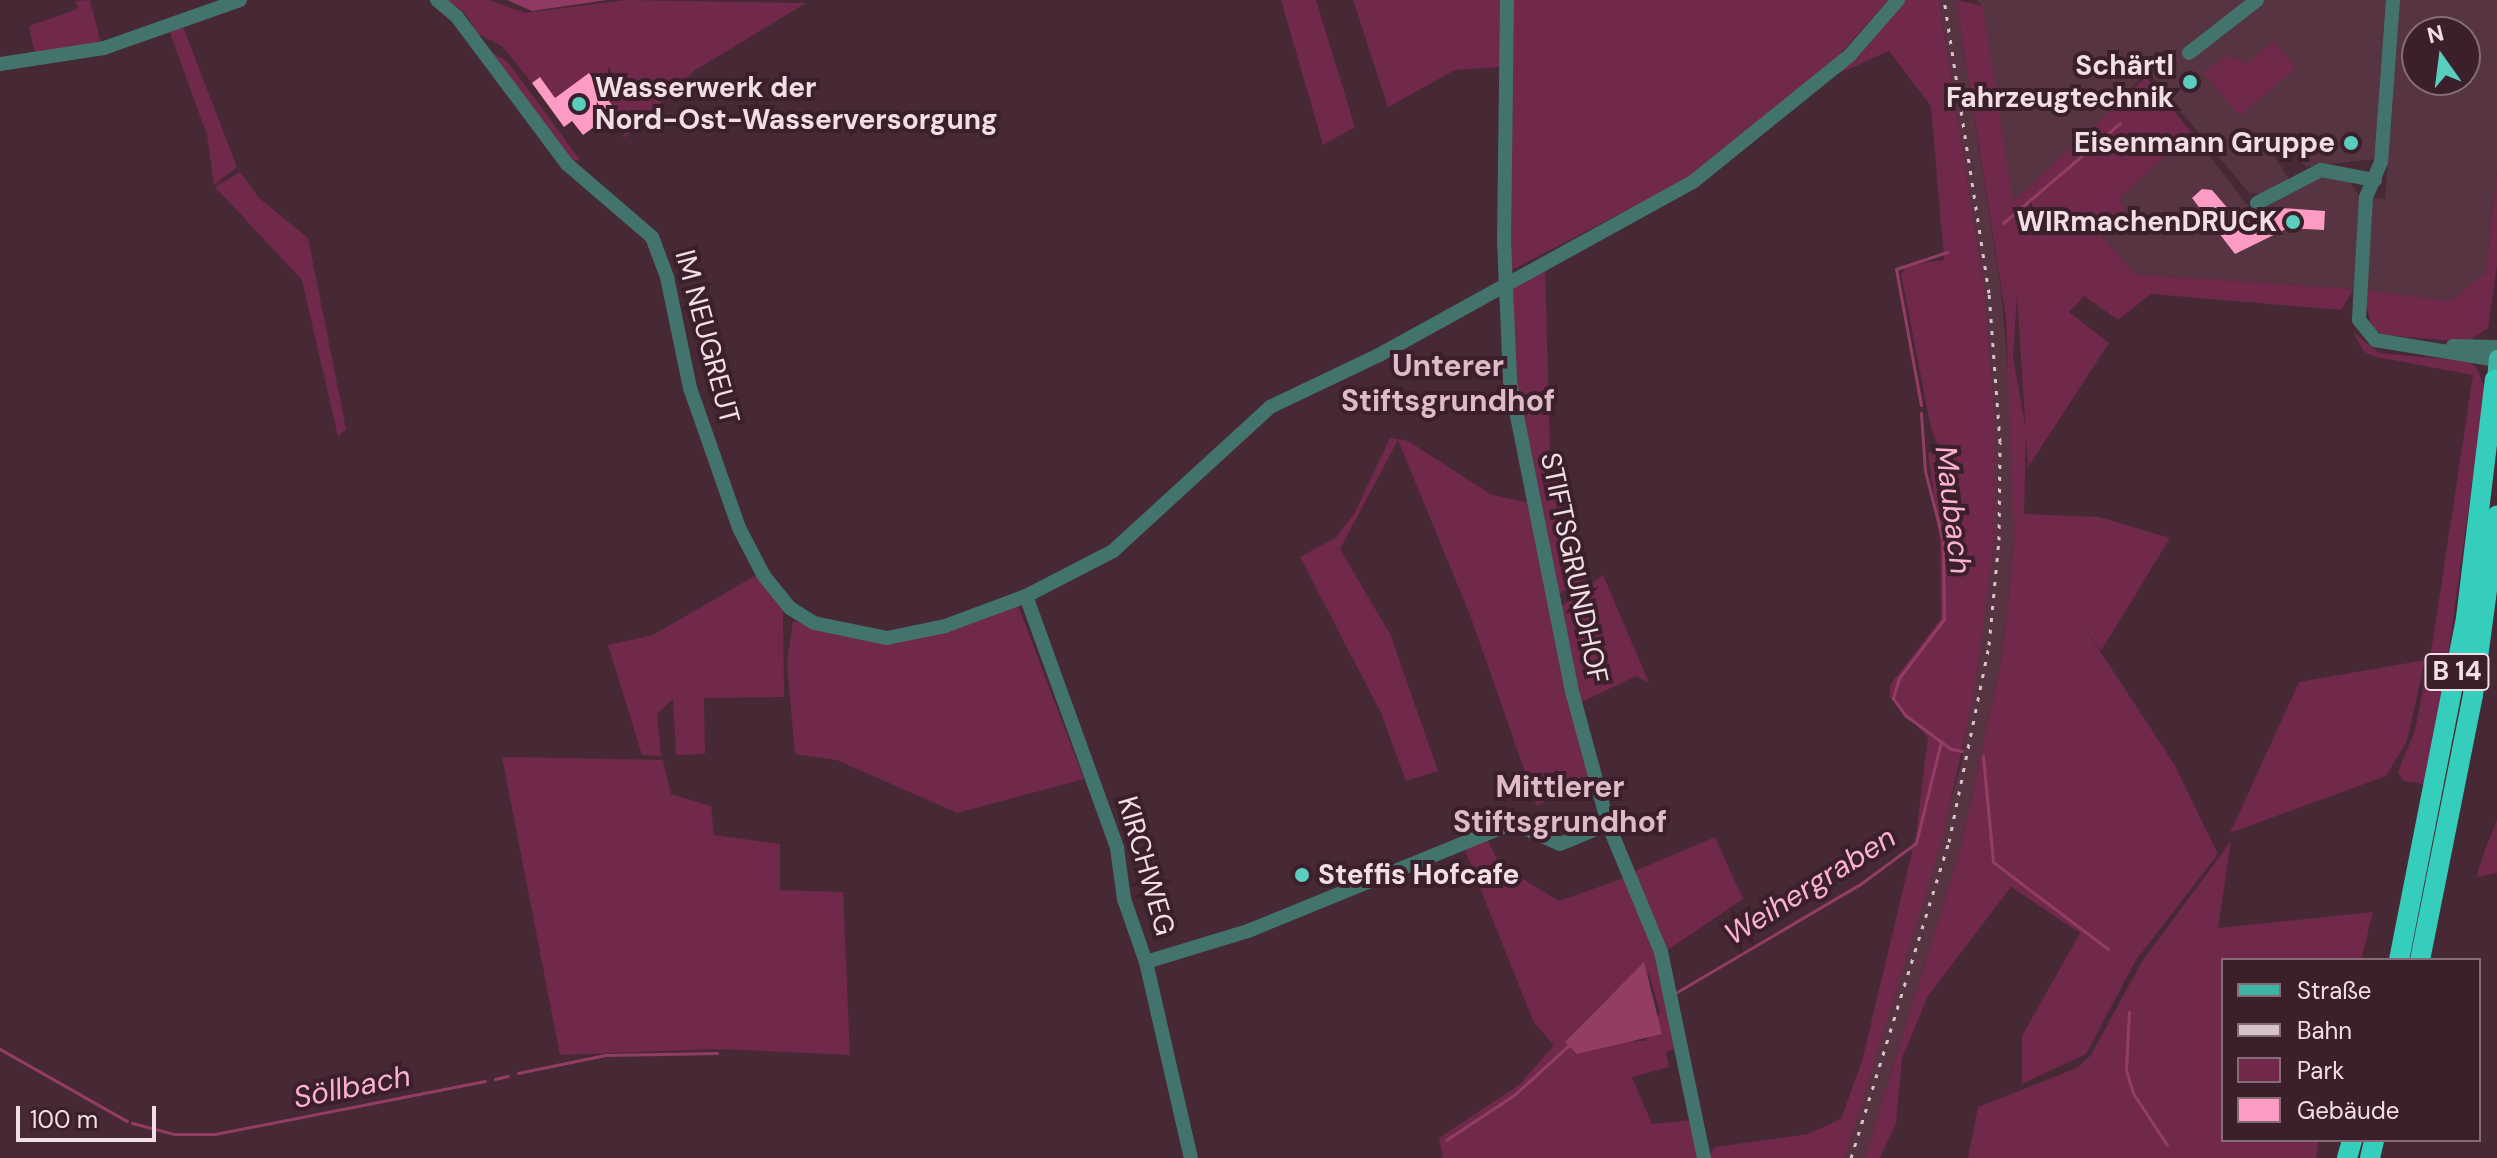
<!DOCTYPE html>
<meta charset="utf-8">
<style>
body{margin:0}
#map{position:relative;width:2497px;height:1158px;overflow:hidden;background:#462935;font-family:"DM Sans",sans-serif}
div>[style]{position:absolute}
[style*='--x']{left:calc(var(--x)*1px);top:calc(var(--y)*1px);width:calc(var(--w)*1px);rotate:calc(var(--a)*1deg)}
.built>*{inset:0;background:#563441}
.green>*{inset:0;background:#70284b}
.forest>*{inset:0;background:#903962}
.water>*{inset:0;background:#933d65}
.stream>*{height:3px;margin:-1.5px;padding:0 1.5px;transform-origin:1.5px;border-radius:1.5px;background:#933d65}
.building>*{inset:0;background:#fc9bc4}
.minor>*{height:14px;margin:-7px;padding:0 7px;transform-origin:7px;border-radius:7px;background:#42746d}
.major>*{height:16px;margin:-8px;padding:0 8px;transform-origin:8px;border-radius:8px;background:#3eb4a5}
.highway>*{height:20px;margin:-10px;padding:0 10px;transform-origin:10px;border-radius:10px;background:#35cdbb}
.rail>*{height:3px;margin-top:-1.5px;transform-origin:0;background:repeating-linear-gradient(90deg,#d7c2ca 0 4px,transparent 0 12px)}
.dots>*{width:22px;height:22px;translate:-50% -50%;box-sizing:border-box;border:4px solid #3b202b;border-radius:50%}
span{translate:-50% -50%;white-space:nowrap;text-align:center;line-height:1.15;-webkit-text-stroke:8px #3b202b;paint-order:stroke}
.shield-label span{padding:2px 6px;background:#3b202b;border:2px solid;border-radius:6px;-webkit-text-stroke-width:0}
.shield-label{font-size:26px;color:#f2dfe6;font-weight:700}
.poi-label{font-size:28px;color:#f2dfe6;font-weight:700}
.right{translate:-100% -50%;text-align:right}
.left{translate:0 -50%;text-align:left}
.street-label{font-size:28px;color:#f2dfe6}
.neighbourhood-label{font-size:30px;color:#dfbac8;font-weight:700}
.water-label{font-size:30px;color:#fbb1cf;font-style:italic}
.legend{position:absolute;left:2221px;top:958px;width:260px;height:184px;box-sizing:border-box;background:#3b202b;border:2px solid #846c76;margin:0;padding:10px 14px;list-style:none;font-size:24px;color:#f2dfe6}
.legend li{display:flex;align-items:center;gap:16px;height:40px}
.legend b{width:40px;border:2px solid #846c76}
.north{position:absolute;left:2401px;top:16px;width:80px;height:80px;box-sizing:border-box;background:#3b202b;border:2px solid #846c76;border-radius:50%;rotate:346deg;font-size:22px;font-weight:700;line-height:32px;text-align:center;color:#f2dfe6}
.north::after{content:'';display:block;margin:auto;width:28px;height:36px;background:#59cebe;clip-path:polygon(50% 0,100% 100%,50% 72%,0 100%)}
.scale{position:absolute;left:16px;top:1106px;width:140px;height:36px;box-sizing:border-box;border:4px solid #f2dfe6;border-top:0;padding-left:10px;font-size:24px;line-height:28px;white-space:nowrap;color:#f2dfe6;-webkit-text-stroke:6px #3b202b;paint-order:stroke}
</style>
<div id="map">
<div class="built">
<div style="clip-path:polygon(1939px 0,1956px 0,2001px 291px,2013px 426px,2014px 542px,2003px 652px,1961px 847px,1865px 1158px,1845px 1158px,1961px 765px,1995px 537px,1995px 420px,1984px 285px)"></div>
<div style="clip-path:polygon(evenodd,1977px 0,2497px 0,2497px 171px,2486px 272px,2451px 301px,2362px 290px,2372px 198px,2385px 199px,2397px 38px,2368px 38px,2386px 39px,2376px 159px,2306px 167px,2281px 138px,2269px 148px,2289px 179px,2267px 195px,2249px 193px,2147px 71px,2079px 145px,2012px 203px,1983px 7px,1977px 0,2417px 32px,2465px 32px,2465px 80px,2417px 80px,2417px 32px)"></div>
<div style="clip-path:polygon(2192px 133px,2252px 211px,2312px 176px,2345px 176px,2361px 198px,2354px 289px,2135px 274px,2099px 233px,2126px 210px,2119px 198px)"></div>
</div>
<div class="green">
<div style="clip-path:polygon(90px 0,101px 43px,35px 55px,29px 26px,78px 9px,76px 1px)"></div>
<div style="clip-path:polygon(446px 0,489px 0,526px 13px,625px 0,806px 3px,694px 71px,623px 139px,626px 127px,589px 74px,555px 98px,540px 77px,532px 83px,502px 46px,478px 34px,464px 12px)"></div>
<div style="clip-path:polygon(1281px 0,1316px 0,1355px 127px,1323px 145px)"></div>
<div style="clip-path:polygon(1353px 0,1502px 0,1500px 67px,1455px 70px,1388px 107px)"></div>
<div style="clip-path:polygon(1510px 0,1889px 0,1821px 75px,1692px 176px,1510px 271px)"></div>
<div style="clip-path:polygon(1902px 0,1939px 0,1984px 285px,1995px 420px,1995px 537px,1973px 700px,1941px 843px,1845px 1158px,1708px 1158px,1715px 1147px,1808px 1134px,1841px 1119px,1862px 1061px,1916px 835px,1928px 737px,1890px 697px,1890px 685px,1941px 619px,1940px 542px,1928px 453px,1934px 451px,1940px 465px,1944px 462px,1931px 428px,1901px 274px,1909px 265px,1944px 260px,1931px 106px,1889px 51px,1831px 77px)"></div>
<div style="clip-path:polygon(1956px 0,1983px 6px,2013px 202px,2146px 77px,2192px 133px,2119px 198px,2126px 210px,2099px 233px,2135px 274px,2354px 289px,2341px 310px,2151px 294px,2118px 320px,2084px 296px,2069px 312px,2109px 343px,2028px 467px,2017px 296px,2013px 357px,2026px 431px,2024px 514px,2099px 517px,2170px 538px,2101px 651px,2083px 625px,2174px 764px,2218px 854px,2136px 960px,2086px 1054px,2022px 1084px,2022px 1036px,2080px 933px,2011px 887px,1928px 996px,1902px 1058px,1896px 1123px,1880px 1158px,1865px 1158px,1961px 847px,2003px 652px,2014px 542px,2006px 318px)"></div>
<div style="clip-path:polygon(167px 25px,183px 27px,237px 167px,214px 185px,207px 135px)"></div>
<div style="clip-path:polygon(2274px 41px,2296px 68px,2240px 116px,2203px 73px,2226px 56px,2247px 63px)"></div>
<div style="clip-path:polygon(492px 52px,507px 61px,580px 160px,571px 161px)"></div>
<div style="clip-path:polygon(2497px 171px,2497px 266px,2488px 328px,2471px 339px,2453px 341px,2384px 335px,2372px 328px,2362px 290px,2451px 301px,2486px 272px)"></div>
<div style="clip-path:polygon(240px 172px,259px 198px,308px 238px,346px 429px,338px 437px,302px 280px,215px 187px)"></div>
<div style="clip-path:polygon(1545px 261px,1550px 454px,1568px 529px,1589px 577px,1559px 594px,1514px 390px,1510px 283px)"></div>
<div style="clip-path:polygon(2353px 332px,2379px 353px,2467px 361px,2477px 368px,2485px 389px,2430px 785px,2403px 781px,2398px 772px,2415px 730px,2433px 640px,2473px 375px,2376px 357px,2364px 352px)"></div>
<div style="clip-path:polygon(1390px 438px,1408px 441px,1492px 495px,1530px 503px,1591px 774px,1537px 806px,1470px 615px,1398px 440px,1340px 549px,1391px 636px,1438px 771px,1406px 781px,1381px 713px,1300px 557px,1335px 538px,1354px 514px)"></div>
<div style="clip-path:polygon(758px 574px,783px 609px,784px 697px,704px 698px,705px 754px,676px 755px,673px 699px,657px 714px,661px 756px,642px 755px,608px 645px,653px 635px)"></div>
<div style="clip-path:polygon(1603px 575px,1649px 683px,1636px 676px,1580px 703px,1559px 608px)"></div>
<div style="clip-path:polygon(1017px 603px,1084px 779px,957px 813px,837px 760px,795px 754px,787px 664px,793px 621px,870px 640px)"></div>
<div style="clip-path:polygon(2425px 660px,2407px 741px,2386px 776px,2230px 833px,2299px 682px)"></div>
<div style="clip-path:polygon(502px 757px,663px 760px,671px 794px,711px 806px,714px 835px,780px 844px,780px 890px,843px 892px,850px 1055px,719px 1049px,560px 1055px)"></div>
<div style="clip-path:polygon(2497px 820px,2497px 873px,2476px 877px,2485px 850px)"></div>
<div style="clip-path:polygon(1715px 837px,1743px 899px,1665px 952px,1633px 872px)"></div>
<div style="clip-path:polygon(evenodd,1487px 839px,1500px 865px,1559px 901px,1624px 878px,1655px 945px,1674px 1049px,1666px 1052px,1669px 1067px,1632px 1077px,1652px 1124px,1692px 1120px,1697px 1158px,1443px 1158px,1439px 1138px,1519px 1085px,1554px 1045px,1534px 1023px,1464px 848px,1487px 839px,1649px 974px,1660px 1012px,1646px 1041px,1565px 1042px,1608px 998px,1649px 974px)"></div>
<div style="clip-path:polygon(2231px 841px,2218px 928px,2373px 912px,2361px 960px,2223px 960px,2223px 1140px,2319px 1140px,2316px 1158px,1968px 1158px,1978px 1107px,2077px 1068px,2091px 1055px,2141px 963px)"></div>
</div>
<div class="forest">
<div style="clip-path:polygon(507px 0,607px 0,532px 11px)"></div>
</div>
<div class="water">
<div style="clip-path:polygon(1644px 962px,1662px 1034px,1577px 1054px,1565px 1042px)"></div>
</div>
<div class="stream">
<div style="--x:2003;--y:223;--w:154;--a:-40.5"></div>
<div style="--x:1921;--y:405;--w:138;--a:-100.4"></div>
<div style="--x:1896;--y:269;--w:54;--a:-18.4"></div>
<div style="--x:1921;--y:413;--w:58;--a:86.1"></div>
<div style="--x:1925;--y:471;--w:72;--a:75.6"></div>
<div style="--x:1943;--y:541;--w:78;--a:89.3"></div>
<div style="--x:1944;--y:619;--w:74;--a:127.3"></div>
<div style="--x:1899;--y:678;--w:21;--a:107"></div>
<div style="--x:1893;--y:698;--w:21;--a:55"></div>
<div style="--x:1905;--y:715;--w:57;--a:36.5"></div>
<div style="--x:1951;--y:749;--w:11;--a:10"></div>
<div style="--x:1983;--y:756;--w:106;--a:84.6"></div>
<div style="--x:1993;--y:862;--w:144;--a:37.1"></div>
<div style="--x:1677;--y:992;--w:211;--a:-30.5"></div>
<div style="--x:1859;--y:885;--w:71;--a:-36.4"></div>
<div style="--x:1916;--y:843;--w:105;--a:-76.2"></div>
<div style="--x:2129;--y:1012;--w:58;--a:93"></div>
<div style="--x:2126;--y:1070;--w:24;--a:73"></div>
<div style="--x:2133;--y:1093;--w:62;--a:56.8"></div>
<div style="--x:0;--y:1049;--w:146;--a:29.6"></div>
<div style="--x:518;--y:1073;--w:89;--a:-11.7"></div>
<div style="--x:605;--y:1055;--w:112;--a:-1"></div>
<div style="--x:495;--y:1079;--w:13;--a:-13"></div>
<div style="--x:132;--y:1123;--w:43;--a:14.7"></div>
<div style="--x:174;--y:1134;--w:41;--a:0"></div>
<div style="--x:215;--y:1134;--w:275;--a:-11.1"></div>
<div style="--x:1446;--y:1140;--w:82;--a:-33.5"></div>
<div style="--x:1514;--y:1095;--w:73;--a:-42.2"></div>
</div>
<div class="building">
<div style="clip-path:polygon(589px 73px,616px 111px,583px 135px,572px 121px,564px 127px,532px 83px,540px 77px,555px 98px)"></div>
<div style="clip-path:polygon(2202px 189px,2212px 190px,2237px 219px,2255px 227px,2282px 208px,2325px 211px,2324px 230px,2288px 228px,2235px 254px,2192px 198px)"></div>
</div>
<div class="minor">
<div style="--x:437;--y:0;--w:26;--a:40"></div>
<div style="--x:457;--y:17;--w:184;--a:53.2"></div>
<div style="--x:567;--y:164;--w:112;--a:40.7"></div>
<div style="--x:652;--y:237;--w:43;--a:69.4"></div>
<div style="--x:667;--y:277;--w:113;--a:78.3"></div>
<div style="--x:690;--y:388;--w:148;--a:70.7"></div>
<div style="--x:739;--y:528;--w:54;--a:62.5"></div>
<div style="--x:764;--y:576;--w:41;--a:50.9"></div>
<div style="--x:790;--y:608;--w:28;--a:32"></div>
<div style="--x:814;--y:623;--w:75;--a:11.6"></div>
<div style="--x:887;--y:638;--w:59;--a:-11.7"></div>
<div style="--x:945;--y:626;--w:86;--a:-20.3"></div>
<div style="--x:1026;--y:596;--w:98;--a:-27.3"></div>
<div style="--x:1113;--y:551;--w:213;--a:-42.5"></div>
<div style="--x:1270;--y:407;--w:121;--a:-25.5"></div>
<div style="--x:1379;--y:355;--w:360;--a:-28.9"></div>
<div style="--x:1694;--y:181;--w:201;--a:-38.9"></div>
<div style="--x:1850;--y:55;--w:73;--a:-48.9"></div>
<div style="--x:1507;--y:0;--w:241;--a:90.7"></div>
<div style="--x:1504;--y:241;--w:140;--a:87.5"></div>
<div style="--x:1510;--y:381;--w:320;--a:78.7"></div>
<div style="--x:1573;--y:695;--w:134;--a:74.8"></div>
<div style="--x:1608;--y:824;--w:139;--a:67.5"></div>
<div style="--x:1661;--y:952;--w:210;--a:78.2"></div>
<div style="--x:2393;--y:0;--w:162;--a:94.2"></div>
<div style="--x:2381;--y:162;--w:38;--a:113"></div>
<div style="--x:2366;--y:197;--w:123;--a:93.3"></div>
<div style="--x:2359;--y:320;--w:26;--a:51"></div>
<div style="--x:2375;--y:340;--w:124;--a:9.3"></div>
<div style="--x:2189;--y:53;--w:86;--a:-37.9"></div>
<div style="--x:0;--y:64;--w:105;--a:-8.7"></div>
<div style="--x:104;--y:48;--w:144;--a:-19.4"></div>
<div style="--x:2257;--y:203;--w:72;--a:-27.3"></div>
<div style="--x:2321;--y:170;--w:55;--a:10.5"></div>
<div style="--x:2453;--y:346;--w:44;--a:1.3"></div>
<div style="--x:1026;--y:596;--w:268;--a:70.1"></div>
<div style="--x:1117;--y:848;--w:51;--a:82.2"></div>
<div style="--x:1124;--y:899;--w:67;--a:70.8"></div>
<div style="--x:1146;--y:962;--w:201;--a:77.1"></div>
<div style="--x:1146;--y:962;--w:107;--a:-16.9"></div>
<div style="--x:1248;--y:931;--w:286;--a:-22.2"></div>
<div style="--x:1513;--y:823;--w:51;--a:24.1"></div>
<div style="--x:1560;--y:844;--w:52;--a:-22.6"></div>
</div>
<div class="major">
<div style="--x:2495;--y:380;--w:22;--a:-85"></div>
</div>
<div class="highway">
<div style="--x:2399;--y:960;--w:349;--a:-78.9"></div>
<div style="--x:2466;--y:618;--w:240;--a:-83.1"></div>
<div style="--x:2420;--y:960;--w:270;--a:-78.7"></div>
<div style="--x:2473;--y:695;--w:181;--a:-82.4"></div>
<div style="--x:2347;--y:1158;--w:19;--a:-74"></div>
<div style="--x:2370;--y:1158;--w:18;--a:-77"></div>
</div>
<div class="rail">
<div style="--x:1851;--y:1158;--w:331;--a:-72.8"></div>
<div style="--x:1949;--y:842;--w:201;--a:-78.5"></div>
<div style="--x:1989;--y:645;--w:105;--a:-84.6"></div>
<div style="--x:1999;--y:540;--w:98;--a:-89.4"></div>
<div style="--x:2000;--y:442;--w:149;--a:-94.2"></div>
<div style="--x:1989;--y:293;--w:296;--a:-98.7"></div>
</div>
<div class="dots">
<div style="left:2190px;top:82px;background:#59cebe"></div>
<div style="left:579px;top:104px;background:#59cebe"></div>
<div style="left:2351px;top:143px;background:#59cebe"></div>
<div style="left:2293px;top:222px;background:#59cebe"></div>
<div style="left:1302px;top:875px;background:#59cebe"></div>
</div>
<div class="shield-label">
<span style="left:2457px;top:672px">B 14</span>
</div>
<div class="poi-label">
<span class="right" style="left:2174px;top:82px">Schärtl<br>Fahrzeugtechnik</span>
<span class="left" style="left:595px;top:104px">Wasserwerk der<br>Nord-Ost-Wasserversorgung</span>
<span class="right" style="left:2335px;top:143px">Eisenmann Gruppe</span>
<span class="right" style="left:2277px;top:222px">WIRmachenDRUCK</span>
<span class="left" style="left:1318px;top:875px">Steffis Hofcafe</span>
</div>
<div class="street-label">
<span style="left:707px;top:337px;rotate:75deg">IM NEUGREUT</span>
<span style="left:1574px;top:568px;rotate:78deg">STIFTSGRUNDHOF</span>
<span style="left:1146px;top:866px;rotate:74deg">KIRCHWEG</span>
</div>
<div class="neighbourhood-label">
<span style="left:1448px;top:383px">Unterer<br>Stiftsgrundhof</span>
<span style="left:1560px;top:804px">Mittlerer<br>Stiftsgrundhof</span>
</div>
<div class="water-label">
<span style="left:1953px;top:510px;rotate:83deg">Maubach</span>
<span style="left:1810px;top:886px;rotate:-32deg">Weihergraben</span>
<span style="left:352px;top:1087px;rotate:-11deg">Söllbach</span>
</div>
<ul class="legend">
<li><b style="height:10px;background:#3eb4a5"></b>Straße</li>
<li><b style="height:10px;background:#d7c2ca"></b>Bahn</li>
<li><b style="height:22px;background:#70284b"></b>Park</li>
<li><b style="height:22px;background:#fc9bc4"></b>Gebäude</li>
</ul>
<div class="north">N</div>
<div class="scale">100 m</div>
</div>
